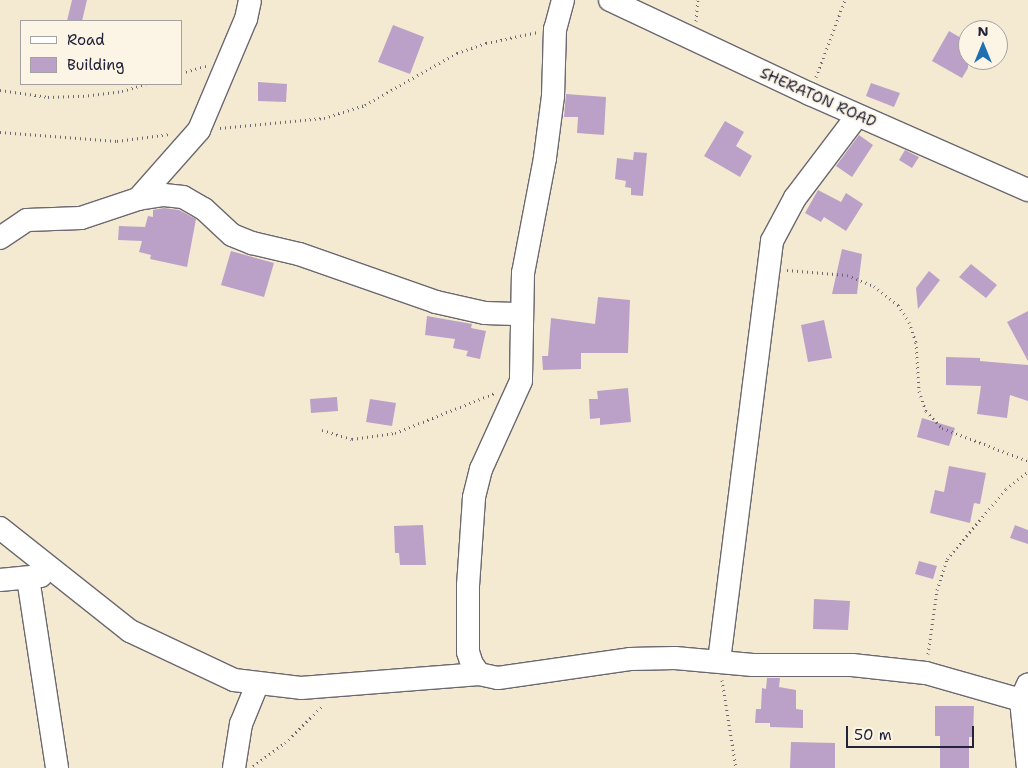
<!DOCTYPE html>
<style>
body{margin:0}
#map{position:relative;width:1028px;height:768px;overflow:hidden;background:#f4ead1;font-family:"Shantell Sans",sans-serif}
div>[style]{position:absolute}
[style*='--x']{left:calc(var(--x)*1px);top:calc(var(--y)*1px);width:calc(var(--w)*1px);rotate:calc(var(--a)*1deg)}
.building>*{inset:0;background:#bba1c8}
.path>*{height:3px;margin-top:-1.5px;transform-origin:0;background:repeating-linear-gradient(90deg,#6c6870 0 1px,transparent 0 5px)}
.roads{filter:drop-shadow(1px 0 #6c6870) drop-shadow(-1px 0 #6c6870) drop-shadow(0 1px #6c6870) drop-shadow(0 -1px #6c6870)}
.minor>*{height:22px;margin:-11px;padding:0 11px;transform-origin:11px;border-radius:11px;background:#fff}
span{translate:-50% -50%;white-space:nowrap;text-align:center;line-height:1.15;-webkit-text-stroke:4px #fcf5e5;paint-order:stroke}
.street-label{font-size:15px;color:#22223b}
.legend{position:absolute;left:20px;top:20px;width:162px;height:65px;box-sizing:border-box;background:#fcf5e5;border:1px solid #a5a1a1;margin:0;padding:6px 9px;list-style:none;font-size:15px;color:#22223b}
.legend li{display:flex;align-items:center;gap:10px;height:25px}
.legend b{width:25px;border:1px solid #a5a1a1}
.north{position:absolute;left:958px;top:20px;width:50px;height:50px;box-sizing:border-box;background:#fcf5e5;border:1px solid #a5a1a1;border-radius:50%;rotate:0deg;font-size:14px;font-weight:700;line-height:20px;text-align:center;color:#22223b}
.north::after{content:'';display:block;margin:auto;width:18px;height:22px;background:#1f6fb2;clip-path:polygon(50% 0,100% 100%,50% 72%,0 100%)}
.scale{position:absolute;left:846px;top:726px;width:128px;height:22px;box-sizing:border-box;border:2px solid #22223b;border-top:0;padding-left:6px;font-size:15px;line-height:18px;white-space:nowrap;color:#22223b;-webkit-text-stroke:4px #fcf5e5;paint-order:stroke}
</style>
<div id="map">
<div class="building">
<div style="clip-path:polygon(72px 0,87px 0,82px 21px,67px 21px)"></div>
<div style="clip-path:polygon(393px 25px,424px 37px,410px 74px,378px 62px)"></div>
<div style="clip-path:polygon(949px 31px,968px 42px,968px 68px,962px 78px,932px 61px)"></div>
<div style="clip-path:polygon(258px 82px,287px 84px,286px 102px,258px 101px)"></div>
<div style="clip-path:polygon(871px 83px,900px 93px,894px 107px,866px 96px)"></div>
<div style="clip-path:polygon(566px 94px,606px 97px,604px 135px,577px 133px,578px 117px,564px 117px)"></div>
<div style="clip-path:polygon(725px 121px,744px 132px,736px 146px,752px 156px,740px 177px,704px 156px)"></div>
<div style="clip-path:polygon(859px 135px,873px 145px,852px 177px,836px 166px)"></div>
<div style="clip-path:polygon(905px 150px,919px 157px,912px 168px,899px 160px)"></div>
<div style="clip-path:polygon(634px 152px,647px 153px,643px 196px,631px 195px,631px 188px,625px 187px,626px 181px,615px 179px,617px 158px,633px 160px)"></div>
<div style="clip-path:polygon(818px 190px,841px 202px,846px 193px,863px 204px,846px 231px,824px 217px,821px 222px,805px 213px)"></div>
<div style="clip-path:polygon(164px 208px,179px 210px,196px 219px,187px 267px,150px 259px,151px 255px,139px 252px,142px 241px,118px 240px,119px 226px,145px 227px,148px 216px,153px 217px,153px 210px)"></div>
<div style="clip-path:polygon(842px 249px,862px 254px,857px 294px,832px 294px)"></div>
<div style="clip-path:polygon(231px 251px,274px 263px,264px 297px,221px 285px)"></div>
<div style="clip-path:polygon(971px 264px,997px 285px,986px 298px,959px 277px)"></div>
<div style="clip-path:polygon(929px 271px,940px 280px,918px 309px,916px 288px)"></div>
<div style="clip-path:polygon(598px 297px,630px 300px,628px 353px,581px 353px,581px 369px,543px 370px,542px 356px,548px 356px,551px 318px,595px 324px)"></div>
<div style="clip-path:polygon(1028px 311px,1028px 361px,1007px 322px)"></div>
<div style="clip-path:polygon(427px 316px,472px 324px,471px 328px,486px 331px,480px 359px,466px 356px,468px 351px,453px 348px,455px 339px,425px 335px)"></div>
<div style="clip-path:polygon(824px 320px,832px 358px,808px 362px,801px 325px)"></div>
<div style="clip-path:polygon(946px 357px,980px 358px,980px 361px,1028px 365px,1028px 401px,1010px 395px,1007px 418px,977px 414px,981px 386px,946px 385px)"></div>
<div style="clip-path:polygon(628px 388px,631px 422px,600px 425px,600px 418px,590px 419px,589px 399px,598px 399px,597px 391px)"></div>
<div style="clip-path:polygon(337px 397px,338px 411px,311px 413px,310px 399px)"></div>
<div style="clip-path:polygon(370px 399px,396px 403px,392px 426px,366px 422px)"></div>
<div style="clip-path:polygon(922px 418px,955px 428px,949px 446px,917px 437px)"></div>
<div style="clip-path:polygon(949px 466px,986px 473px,980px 504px,974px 503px,970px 523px,930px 513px,935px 490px,944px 492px)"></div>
<div style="clip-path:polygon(423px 525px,426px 565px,400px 565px,399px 553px,395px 553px,394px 526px)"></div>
<div style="clip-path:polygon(1015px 525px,1028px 530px,1028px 544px,1010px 538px)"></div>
<div style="clip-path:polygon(919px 561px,937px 566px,933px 579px,915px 574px)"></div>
<div style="clip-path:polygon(814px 599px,850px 601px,848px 630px,813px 629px)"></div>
<div style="clip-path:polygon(767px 678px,780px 678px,779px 687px,796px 690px,796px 709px,803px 710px,803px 728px,770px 727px,770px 723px,755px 723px,756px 709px,761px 709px,762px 688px,766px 689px)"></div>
<div style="clip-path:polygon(935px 706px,974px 706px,973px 737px,969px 737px,969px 768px,940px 768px,940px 736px,935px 736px)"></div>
<div style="clip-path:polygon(791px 742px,835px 743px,835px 768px,790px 768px)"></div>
</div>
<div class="path">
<div style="--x:696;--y:21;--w:21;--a:-85"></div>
<div style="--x:181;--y:73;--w:26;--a:-16"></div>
<div style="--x:816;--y:77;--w:82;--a:-69.4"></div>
<div style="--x:0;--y:90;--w:49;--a:8.3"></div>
<div style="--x:48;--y:97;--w:35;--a:-2"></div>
<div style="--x:83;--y:96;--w:39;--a:-7"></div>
<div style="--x:122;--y:91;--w:25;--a:-16"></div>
<div style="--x:220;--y:128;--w:104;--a:-5.5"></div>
<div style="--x:324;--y:118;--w:43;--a:-17.6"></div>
<div style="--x:365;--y:105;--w:106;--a:-29.5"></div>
<div style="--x:457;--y:53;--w:31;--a:-19"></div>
<div style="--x:486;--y:43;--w:53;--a:-11.9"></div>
<div style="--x:0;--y:132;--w:117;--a:4.4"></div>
<div style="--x:117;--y:141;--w:53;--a:-7.5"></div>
<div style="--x:787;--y:270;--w:60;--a:4.8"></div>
<div style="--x:847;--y:275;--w:29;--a:22"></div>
<div style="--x:874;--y:286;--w:31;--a:38"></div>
<div style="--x:898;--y:305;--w:20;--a:57"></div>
<div style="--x:909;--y:322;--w:21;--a:71"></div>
<div style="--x:916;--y:342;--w:49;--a:86.5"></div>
<div style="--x:919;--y:391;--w:21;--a:71"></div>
<div style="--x:926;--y:411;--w:23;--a:47"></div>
<div style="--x:942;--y:428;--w:92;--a:21"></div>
<div style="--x:322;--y:430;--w:31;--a:17"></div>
<div style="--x:352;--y:439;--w:43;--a:-7.9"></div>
<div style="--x:395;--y:433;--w:108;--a:-21.8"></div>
<div style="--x:928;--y:654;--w:65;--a:-82"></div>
<div style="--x:937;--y:590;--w:33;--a:-72"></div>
<div style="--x:947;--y:559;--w:92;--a:-49.9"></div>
<div style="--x:1006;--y:489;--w:28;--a:-38"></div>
<div style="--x:722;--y:680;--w:89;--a:81"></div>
<div style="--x:253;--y:766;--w:39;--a:-36"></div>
<div style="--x:285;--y:743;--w:54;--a:-45"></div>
</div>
<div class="roads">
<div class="minor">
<div style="--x:563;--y:0;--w:30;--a:105"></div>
<div style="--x:555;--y:29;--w:67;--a:91.7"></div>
<div style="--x:553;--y:96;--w:63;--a:97.4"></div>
<div style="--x:545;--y:158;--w:117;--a:100.8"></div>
<div style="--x:523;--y:273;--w:108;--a:91.1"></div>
<div style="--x:521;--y:381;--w:97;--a:114.4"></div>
<div style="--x:481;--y:469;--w:30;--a:104"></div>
<div style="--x:474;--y:498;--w:87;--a:93.9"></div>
<div style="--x:468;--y:585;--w:67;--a:90"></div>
<div style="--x:468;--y:652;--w:13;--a:72"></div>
<div style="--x:472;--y:664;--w:12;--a:55"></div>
<div style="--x:479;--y:674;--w:19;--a:12"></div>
<div style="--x:498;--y:678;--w:133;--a:-8.2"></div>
<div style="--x:630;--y:659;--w:45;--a:-1.3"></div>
<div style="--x:675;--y:658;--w:78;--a:5.1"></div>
<div style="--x:753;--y:665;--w:99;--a:0"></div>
<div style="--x:852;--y:665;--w:74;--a:6.2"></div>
<div style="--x:926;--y:673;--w:99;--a:15.9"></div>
<div style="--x:610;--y:0;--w:221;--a:25.2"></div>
<div style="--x:810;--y:94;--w:238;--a:23.8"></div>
<div style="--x:138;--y:199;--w:92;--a:-48.5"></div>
<div style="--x:199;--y:130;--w:121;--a:-67.1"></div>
<div style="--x:246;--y:19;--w:19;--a:-78"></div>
<div style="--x:0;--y:238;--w:32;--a:-34"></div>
<div style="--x:27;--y:220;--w:54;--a:-2.1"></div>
<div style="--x:81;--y:218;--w:60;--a:-18.4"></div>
<div style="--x:138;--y:199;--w:26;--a:-9"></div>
<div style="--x:164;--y:195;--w:19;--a:6"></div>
<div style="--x:183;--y:197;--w:24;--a:30"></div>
<div style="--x:204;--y:209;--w:38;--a:43"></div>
<div style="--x:232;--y:235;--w:22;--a:22"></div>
<div style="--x:252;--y:243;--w:48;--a:13.2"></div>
<div style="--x:299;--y:254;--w:145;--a:19.3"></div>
<div style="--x:436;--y:302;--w:50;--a:12.7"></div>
<div style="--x:485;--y:313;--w:37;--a:2"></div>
<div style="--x:0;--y:528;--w:166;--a:38.4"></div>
<div style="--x:130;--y:631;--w:115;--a:25.2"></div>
<div style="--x:234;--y:680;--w:67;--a:6.8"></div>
<div style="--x:301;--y:688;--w:179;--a:-4.5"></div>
<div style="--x:28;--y:578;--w:192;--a:81.3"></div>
<div style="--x:0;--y:580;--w:41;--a:-5.6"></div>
<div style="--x:719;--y:661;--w:423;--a:-82.8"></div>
<div style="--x:772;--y:241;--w:49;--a:-61.9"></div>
<div style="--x:795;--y:198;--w:103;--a:-52.9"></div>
<div style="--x:234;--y:768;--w:45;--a:-81"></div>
<div style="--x:241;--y:724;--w:42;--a:-67.7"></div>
<div style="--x:1028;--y:768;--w:68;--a:-95.9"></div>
<div style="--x:1021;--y:700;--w:17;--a:-66"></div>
</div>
</div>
<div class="street-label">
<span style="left:818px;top:98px;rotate:24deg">SHERATON ROAD</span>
</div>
<ul class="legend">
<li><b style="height:6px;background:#fff"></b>Road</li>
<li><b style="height:14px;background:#bba1c8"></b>Building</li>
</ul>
<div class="north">N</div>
<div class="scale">50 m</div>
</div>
